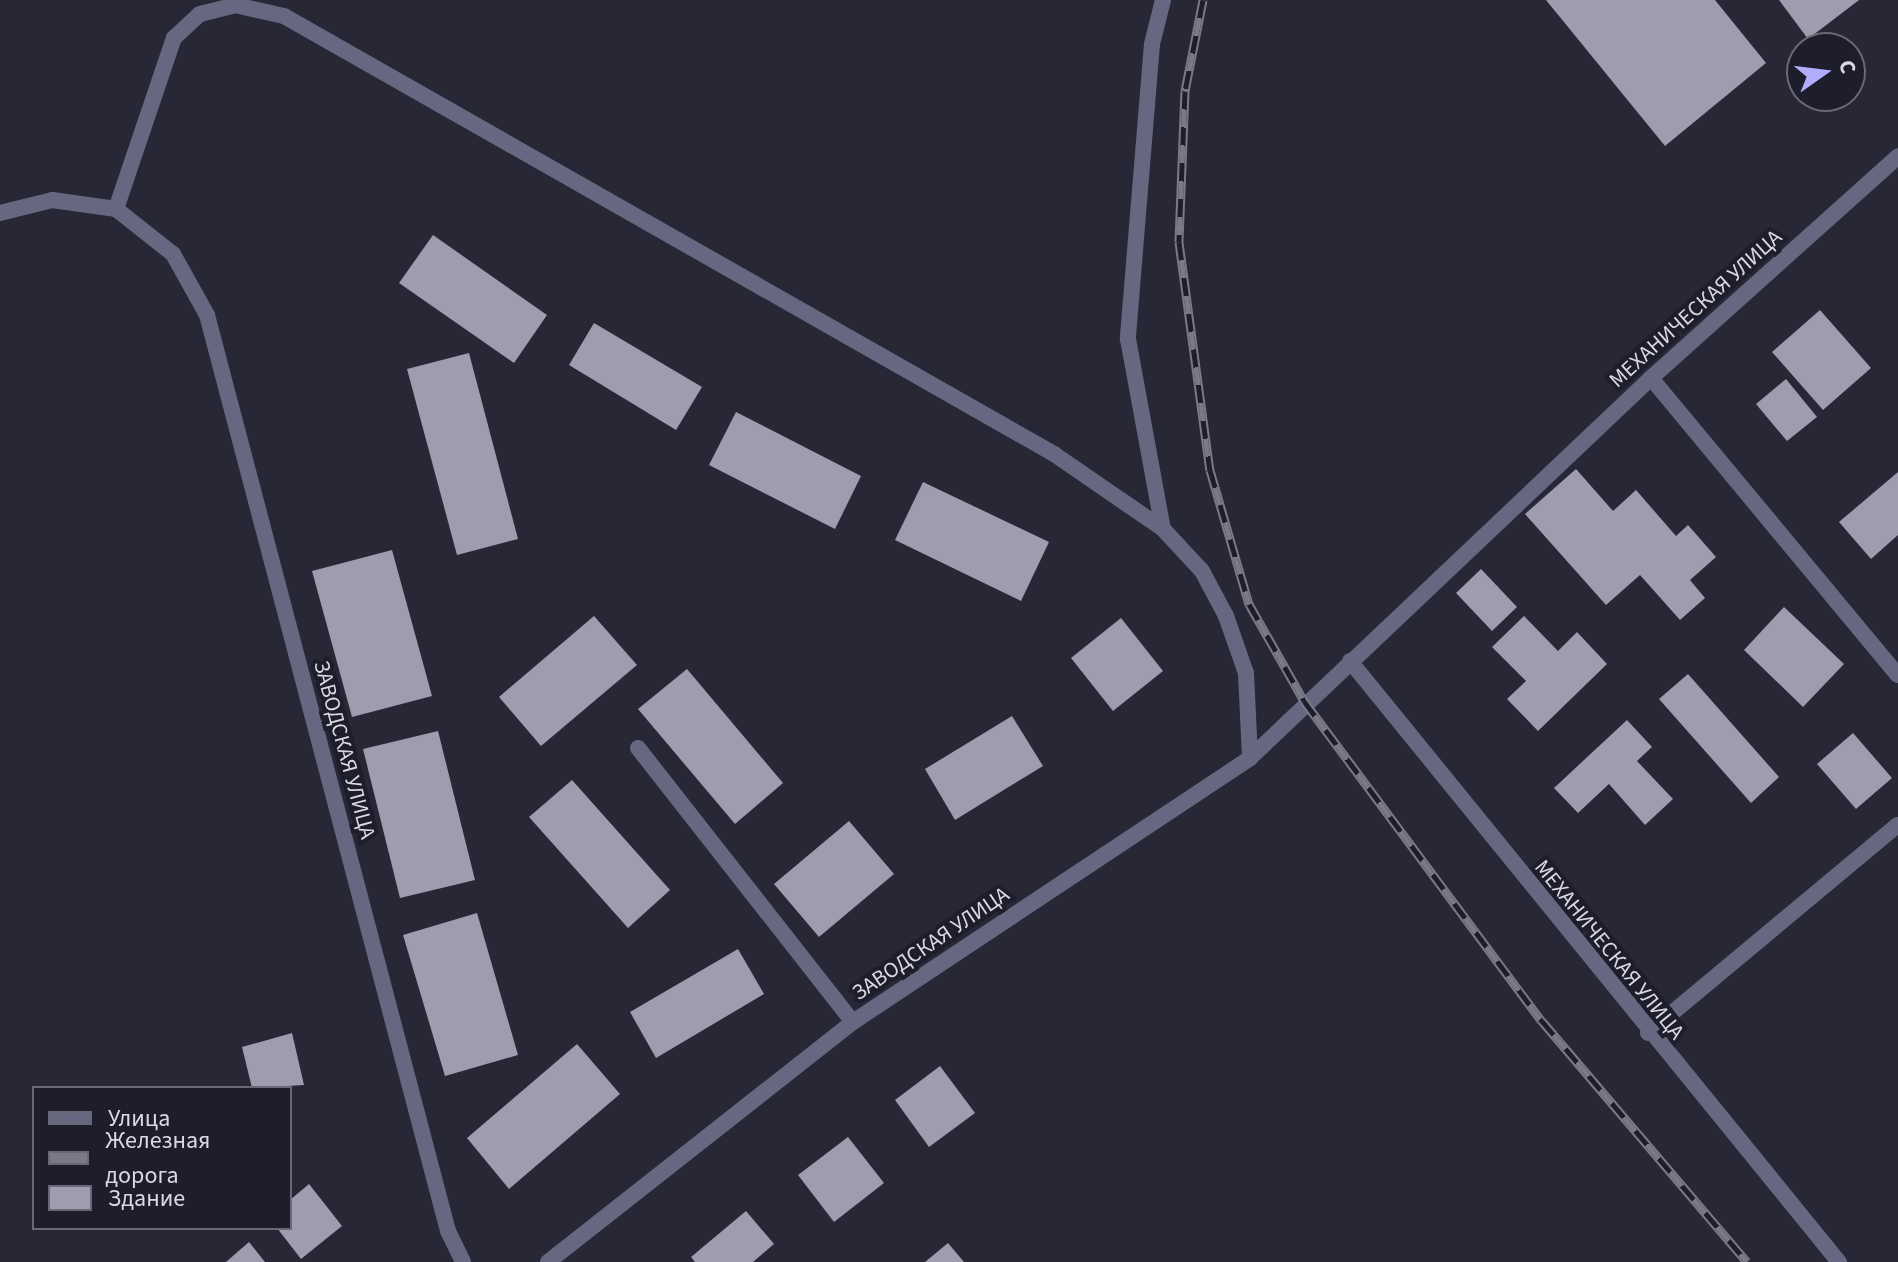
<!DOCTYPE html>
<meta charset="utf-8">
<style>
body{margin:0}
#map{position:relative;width:1898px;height:1262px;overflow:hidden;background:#272735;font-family:"Source Sans 3",sans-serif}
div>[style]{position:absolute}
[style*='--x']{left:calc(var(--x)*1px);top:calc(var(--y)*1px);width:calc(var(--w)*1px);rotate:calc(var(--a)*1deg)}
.building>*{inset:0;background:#9d9daf}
.service>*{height:16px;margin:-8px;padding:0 8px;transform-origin:8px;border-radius:8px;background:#676781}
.minor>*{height:16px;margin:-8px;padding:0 8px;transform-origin:8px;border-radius:8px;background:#676781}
.tertiary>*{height:16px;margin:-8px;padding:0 8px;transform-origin:8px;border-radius:8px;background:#676781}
.rail>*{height:9px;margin-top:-4.5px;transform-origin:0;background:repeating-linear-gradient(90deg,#1e1d2b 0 18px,#7a7a86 0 36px);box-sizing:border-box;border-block:2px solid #7a7a86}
span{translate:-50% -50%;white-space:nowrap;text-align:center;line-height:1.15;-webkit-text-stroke:8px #1e1d2b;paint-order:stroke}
.street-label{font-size:22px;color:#d9d9e3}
.legend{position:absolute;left:32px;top:1086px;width:260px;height:144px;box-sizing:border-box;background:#1e1d2b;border:2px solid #696875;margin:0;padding:10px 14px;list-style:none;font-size:24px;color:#d9d9e3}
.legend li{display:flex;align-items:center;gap:16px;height:40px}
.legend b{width:40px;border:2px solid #696875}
.north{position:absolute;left:1786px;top:32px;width:80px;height:80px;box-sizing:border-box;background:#1e1d2b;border:2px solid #696875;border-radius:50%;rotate:76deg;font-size:22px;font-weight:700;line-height:32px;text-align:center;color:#d9d9e3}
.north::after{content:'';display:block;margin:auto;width:28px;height:36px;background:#b1adfa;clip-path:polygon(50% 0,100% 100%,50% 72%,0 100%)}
</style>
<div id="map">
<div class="building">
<div style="clip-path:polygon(1546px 0,1715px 0,1766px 63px,1665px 146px)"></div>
<div style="clip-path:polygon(1779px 0,1859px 0,1808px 39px)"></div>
<div style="clip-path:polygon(433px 235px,547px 315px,514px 363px,399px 283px)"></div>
<div style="clip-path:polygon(1820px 310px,1871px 368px,1823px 410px,1772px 352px)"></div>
<div style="clip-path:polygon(594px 323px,702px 387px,676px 430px,569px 365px)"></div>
<div style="clip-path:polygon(469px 353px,518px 539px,457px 555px,407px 369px)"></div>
<div style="clip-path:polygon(1786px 379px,1817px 417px,1787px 441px,1756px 404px)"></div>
<div style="clip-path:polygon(736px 412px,861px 476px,835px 529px,709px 465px)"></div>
<div style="clip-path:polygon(1576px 469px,1613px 511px,1636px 490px,1676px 536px,1688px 525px,1716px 557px,1690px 580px,1705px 598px,1680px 620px,1640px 575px,1606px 605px,1525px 514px)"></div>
<div style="clip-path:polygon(1898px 472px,1898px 535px,1871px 559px,1839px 522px)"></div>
<div style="clip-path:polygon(923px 482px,1049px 542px,1021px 601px,895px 540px)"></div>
<div style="clip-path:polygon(392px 550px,432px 696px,352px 717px,312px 571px)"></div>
<div style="clip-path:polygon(1481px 569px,1517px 607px,1492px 631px,1456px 593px)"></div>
<div style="clip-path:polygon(1784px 607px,1844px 664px,1803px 707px,1744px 650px)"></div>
<div style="clip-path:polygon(594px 616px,637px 665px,541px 746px,499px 697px)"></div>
<div style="clip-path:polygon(1524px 616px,1558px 651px,1577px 632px,1607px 664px,1538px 731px,1507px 699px,1526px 681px,1492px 647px)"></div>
<div style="clip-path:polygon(1121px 618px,1163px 671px,1113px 711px,1071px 658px)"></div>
<div style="clip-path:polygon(687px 669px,783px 783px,735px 824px,638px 709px)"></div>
<div style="clip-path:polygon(1688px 674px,1779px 777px,1751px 803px,1659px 699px)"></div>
<div style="clip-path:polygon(1012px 716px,1043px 766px,955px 820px,925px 769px)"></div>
<div style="clip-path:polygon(1627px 720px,1652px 747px,1637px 761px,1673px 799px,1645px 825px,1609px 784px,1578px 813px,1554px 788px)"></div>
<div style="clip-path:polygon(438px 731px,475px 880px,400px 898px,363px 749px)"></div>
<div style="clip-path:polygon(1853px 733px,1892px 778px,1856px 809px,1817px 764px)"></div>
<div style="clip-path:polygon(572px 780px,670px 890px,628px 928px,529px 817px)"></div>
<div style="clip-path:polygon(849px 821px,894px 874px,819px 937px,774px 884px)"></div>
<div style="clip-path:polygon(477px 913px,518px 1055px,445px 1076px,403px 935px)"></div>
<div style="clip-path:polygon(738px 949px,764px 994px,656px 1058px,630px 1012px)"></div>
<div style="clip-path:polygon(292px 1033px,304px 1085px,252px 1088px,242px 1047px)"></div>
<div style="clip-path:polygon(577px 1044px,620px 1094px,509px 1189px,467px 1138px)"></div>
<div style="clip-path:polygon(940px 1066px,975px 1113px,929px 1147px,895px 1100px)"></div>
<div style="clip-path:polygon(848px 1137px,884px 1183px,834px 1222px,798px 1175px)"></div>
<div style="clip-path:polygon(309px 1184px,342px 1226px,301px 1259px,277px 1228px,290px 1228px,290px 1200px)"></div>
<div style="clip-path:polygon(746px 1211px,774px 1244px,753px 1262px,695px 1262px,691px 1257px)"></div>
<div style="clip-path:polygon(249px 1242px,265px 1262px,226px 1262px)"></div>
<div style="clip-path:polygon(948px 1243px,964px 1262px,925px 1262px)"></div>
</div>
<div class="service">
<div style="--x:1163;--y:0;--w:45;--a:104"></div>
<div style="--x:1152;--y:44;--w:296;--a:94.7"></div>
<div style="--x:1128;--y:339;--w:193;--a:79.6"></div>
<div style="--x:116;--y:209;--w:181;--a:-71.3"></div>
<div style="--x:174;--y:38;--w:35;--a:-43"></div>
<div style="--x:200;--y:14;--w:36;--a:-14"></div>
<div style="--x:235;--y:5;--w:50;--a:12.7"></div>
<div style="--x:284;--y:16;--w:886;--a:29.63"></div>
<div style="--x:1054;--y:454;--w:132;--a:34.5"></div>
<div style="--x:1163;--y:529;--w:57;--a:47.1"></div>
<div style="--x:1202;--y:571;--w:51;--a:61.9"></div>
<div style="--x:1226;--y:616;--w:60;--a:70.7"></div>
<div style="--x:1246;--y:673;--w:85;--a:87.3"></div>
<div style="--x:1651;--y:378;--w:386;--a:50.3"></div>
<div style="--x:638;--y:748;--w:348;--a:51.9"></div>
<div style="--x:1648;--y:1033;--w:325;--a:-39.8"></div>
</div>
<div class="minor">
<div style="--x:1350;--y:661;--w:775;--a:50.87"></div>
<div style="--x:548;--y:1262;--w:388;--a:-38.2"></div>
<div style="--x:853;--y:1022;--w:477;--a:-33.6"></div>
<div style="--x:1250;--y:758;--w:552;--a:-43.46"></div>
<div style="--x:1651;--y:378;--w:332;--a:-41.9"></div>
</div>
<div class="tertiary">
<div style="--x:0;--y:213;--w:54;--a:-14"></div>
<div style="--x:52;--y:200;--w:65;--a:8"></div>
<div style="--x:116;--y:209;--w:73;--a:38.3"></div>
<div style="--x:173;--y:254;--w:70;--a:60.9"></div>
<div style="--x:207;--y:315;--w:947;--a:75.26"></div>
<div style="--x:448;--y:1231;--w:34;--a:64"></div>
</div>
<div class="rail">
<div style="--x:1203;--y:0;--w:93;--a:101.2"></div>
<div style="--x:1185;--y:91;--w:151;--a:92.3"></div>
<div style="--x:1179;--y:242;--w:230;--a:82.3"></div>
<div style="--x:1210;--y:470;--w:140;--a:73.8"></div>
<div style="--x:1249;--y:604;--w:112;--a:60.4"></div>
<div style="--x:1304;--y:701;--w:399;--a:53.4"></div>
<div style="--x:1542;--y:1021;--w:316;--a:49.6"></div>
</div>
<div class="street-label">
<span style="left:1696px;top:309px;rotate:-42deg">МЕХАНИЧЕСКАЯ УЛИЦА</span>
<span style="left:344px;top:750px;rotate:75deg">ЗАВОДСКАЯ УЛИЦА</span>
<span style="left:931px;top:944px;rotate:-34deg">ЗАВОДСКАЯ УЛИЦА</span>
<span style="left:1609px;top:950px;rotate:51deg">МЕХАНИЧЕСКАЯ УЛИЦА</span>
</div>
<ul class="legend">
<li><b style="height:10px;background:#676781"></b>Улица</li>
<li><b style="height:10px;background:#7a7a86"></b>Железная дорога</li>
<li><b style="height:22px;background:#9d9daf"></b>Здание</li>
</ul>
<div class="north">С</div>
</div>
